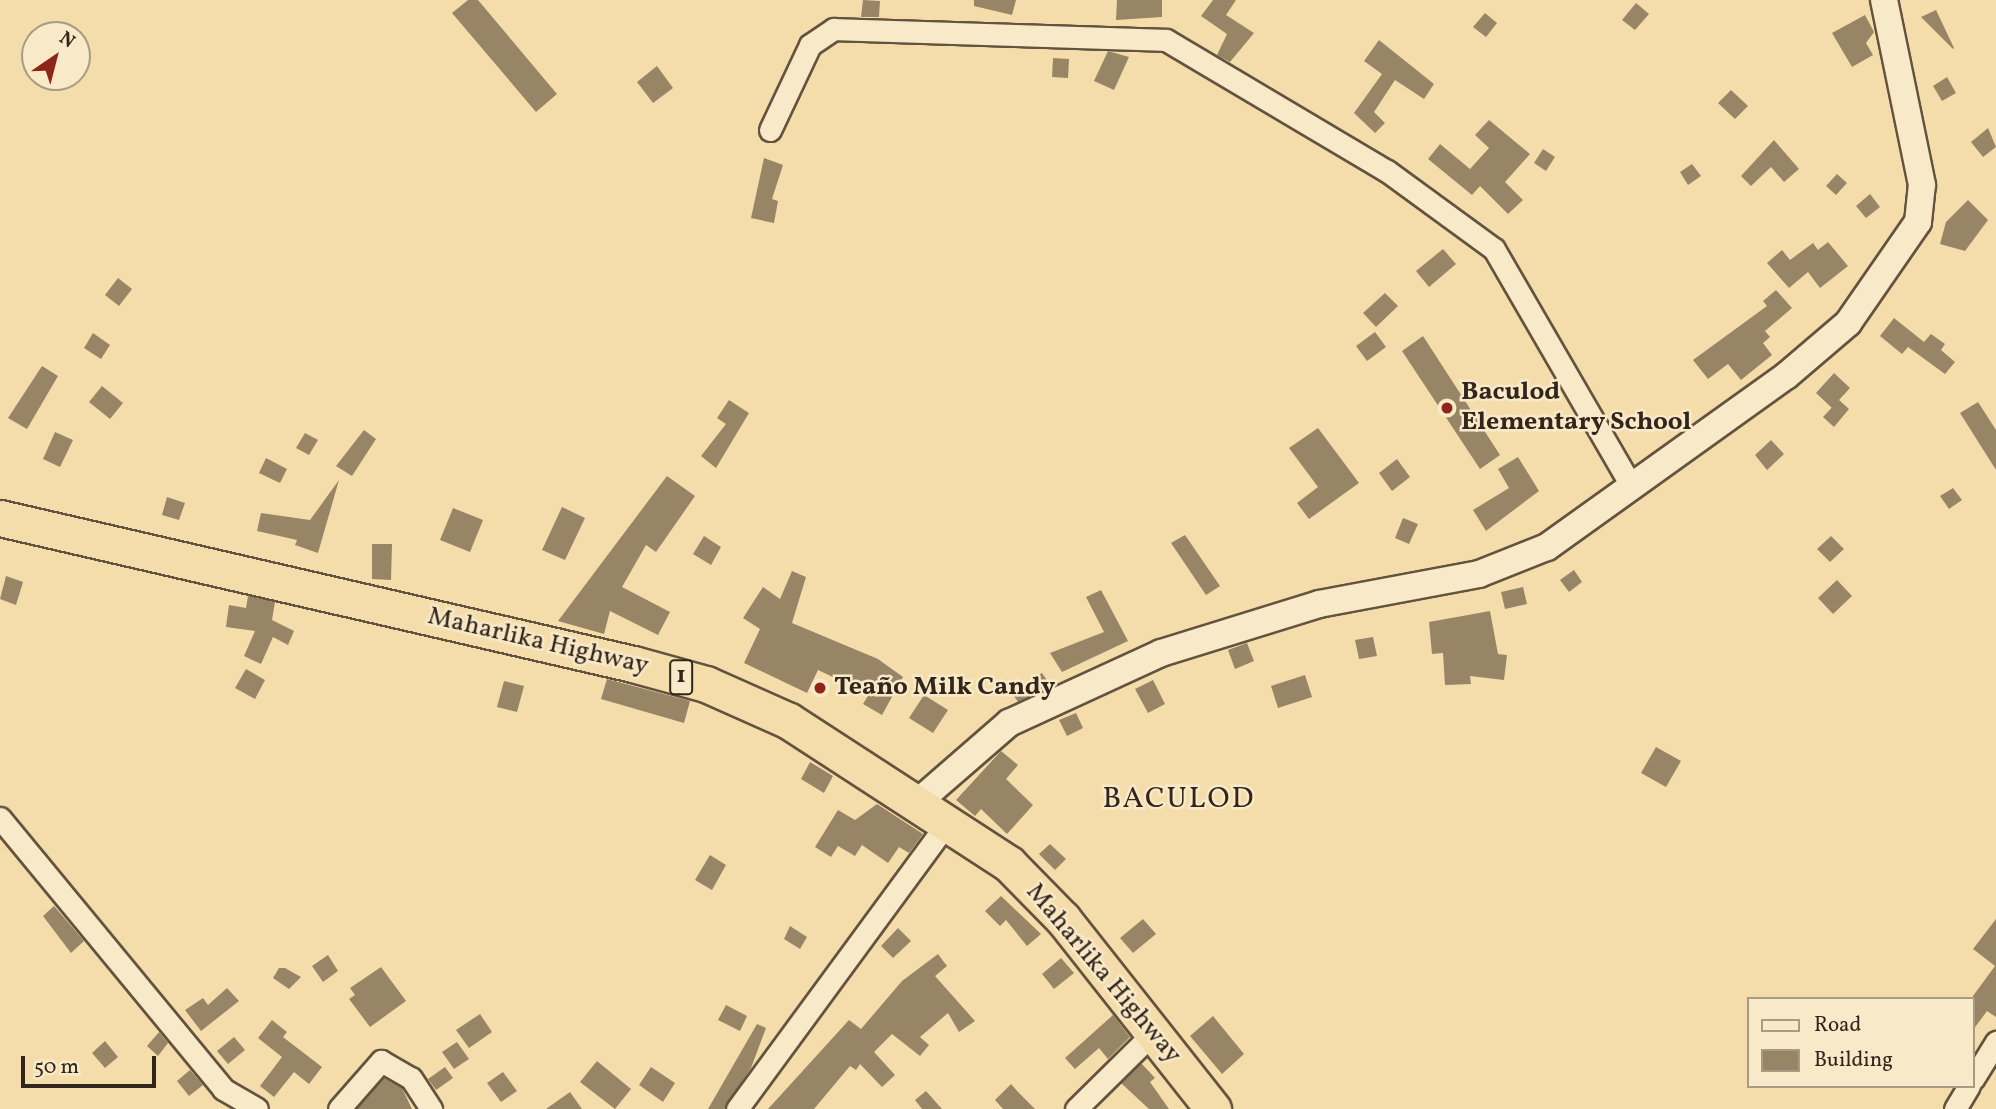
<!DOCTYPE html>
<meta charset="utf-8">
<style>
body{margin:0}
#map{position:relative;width:1996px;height:1109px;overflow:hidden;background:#f5ddab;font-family:Vollkorn,serif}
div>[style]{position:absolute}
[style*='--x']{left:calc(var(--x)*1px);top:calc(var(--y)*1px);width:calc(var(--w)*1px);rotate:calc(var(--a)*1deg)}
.building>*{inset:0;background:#978566}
.roads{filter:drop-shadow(2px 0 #63533f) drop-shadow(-2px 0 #63533f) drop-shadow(0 2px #63533f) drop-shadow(0 -2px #63533f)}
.minor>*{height:21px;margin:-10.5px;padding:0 10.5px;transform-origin:10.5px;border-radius:10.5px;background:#f8e9c8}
.tertiary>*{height:26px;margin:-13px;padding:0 13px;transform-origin:13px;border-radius:13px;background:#f8e9c8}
.trunk>*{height:35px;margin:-17.5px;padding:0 17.5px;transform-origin:17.5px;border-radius:17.5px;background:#f5ddab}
.dots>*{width:19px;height:19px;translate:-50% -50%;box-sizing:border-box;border:4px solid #f8e9c8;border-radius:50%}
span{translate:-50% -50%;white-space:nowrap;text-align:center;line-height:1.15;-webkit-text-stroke:5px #f8e9c8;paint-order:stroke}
.shield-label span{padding:2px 5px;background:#f8e9c8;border:2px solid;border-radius:5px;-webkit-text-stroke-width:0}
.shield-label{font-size:24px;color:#32251b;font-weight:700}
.poi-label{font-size:26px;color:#32251b;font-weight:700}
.left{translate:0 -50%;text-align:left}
.street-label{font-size:26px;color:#32251b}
.quarter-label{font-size:30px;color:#32251b;letter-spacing:2px}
.legend{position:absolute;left:1747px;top:997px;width:228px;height:91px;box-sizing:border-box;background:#f8e9c8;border:2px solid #a99b83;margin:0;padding:9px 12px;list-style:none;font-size:21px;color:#32251b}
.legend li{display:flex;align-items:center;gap:14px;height:35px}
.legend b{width:35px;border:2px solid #a99b83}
.north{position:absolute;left:21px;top:21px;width:70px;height:70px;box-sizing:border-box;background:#f8e9c8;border:2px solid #a99b83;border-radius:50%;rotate:35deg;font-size:19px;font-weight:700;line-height:28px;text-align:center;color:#32251b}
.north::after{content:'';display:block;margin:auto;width:24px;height:32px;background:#8f2418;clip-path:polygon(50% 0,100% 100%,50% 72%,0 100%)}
.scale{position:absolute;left:21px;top:1056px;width:135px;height:32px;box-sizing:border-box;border:4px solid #32251b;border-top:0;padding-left:9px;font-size:21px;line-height:24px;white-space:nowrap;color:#32251b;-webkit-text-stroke:5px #f8e9c8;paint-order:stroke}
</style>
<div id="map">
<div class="building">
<div style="clip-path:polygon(468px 0,478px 0,557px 94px,536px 112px,452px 13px)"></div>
<div style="clip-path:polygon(863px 0,880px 1px,879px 17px,861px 17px)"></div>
<div style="clip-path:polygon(974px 0,1016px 0,1012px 15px,974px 6px)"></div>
<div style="clip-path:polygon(1117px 0,1162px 0,1162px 17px,1116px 20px)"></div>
<div style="clip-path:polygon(1213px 0,1236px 0,1226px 15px,1254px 33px,1230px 62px,1217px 55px,1227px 34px,1201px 16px)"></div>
<div style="clip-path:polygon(1636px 3px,1649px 14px,1635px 30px,1622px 20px)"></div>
<div style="clip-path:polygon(1936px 10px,1954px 48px,1953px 49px,1921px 17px)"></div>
<div style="clip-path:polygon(1485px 13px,1497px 23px,1486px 37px,1473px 27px)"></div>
<div style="clip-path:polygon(1865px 15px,1874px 32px,1866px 43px,1873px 55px,1852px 67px,1832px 33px)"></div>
<div style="clip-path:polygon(1379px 40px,1434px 84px,1424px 99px,1395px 80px,1374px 112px,1385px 123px,1375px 133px,1354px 113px,1382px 74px,1364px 61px)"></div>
<div style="clip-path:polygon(1108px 51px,1129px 57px,1114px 90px,1094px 81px)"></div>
<div style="clip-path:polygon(1053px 58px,1069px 59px,1068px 78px,1052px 77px)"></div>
<div style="clip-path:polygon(657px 66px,673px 88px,653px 103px,637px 82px)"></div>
<div style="clip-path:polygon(1947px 77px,1956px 93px,1942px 101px,1933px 86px)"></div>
<div style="clip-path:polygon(1731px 90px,1748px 106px,1735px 119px,1718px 103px)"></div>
<div style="clip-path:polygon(1489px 120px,1530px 154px,1505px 182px,1523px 200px,1508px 214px,1480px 186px,1472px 195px,1428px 159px,1440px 144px,1470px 169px,1489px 148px,1475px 135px)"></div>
<div style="clip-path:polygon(1988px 128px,1996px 147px,1983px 157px,1971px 142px)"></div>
<div style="clip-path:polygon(1774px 140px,1799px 169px,1784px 182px,1771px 167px,1751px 186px,1741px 176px)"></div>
<div style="clip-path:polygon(1543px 149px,1555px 157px,1546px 171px,1534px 163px)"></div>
<div style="clip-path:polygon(764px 158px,783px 165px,772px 199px,778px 201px,774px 223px,751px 218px)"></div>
<div style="clip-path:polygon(1692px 164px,1701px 176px,1688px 185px,1680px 172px)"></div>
<div style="clip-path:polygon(1837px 174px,1847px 183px,1836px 195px,1826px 186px)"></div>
<div style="clip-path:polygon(1870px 194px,1880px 207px,1866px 218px,1856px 206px)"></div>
<div style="clip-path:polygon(1968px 200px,1988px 220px,1965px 251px,1940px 244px,1946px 222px)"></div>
<div style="clip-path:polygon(1828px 242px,1848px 266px,1820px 288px,1808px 272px,1789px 288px,1767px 263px,1782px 250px,1790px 260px,1813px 243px,1818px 250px)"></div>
<div style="clip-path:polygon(1443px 249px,1456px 264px,1429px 287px,1416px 271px)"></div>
<div style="clip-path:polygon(118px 278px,132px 289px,119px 306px,105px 295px)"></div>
<div style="clip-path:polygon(1776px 290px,1792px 308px,1765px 331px,1770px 337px,1763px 343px,1772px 355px,1741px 380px,1728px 364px,1708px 379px,1693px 360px,1767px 306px,1763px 301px)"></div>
<div style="clip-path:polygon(1385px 293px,1398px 306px,1376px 327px,1363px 313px)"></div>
<div style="clip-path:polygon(1894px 318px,1924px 342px,1931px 334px,1945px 344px,1941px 350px,1955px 362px,1945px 374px,1908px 347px,1902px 354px,1880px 336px)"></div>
<div style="clip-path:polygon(1375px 332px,1386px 347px,1367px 361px,1356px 346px)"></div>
<div style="clip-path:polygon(93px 333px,110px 345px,101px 359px,84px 348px)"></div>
<div style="clip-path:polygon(1423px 336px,1500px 455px,1480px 469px,1402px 351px)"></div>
<div style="clip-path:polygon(42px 366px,58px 376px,27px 429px,8px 418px)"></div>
<div style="clip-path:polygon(1834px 373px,1850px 388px,1839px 400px,1849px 409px,1834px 427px,1823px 417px,1837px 402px,1832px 408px,1816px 393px)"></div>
<div style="clip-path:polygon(102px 386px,123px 403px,110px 419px,89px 402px)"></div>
<div style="clip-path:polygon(729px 400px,749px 413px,716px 468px,701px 456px,726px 424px,717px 418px)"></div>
<div style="clip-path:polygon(1978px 402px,1996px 430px,1996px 470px,1960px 413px)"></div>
<div style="clip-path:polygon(1318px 428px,1359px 483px,1309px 519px,1297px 503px,1318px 487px,1289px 448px)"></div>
<div style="clip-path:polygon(364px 430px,376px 439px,352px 476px,336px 466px)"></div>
<div style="clip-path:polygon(55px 432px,73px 440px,60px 467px,43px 459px)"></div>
<div style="clip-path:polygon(305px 433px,318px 440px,309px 455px,296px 448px)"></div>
<div style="clip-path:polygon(1771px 440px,1784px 454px,1767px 470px,1755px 455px)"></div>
<div style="clip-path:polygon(1518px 457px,1539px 491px,1486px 531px,1473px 510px,1509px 488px,1498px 469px)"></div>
<div style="clip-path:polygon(266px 458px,287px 469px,280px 483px,259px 473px)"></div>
<div style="clip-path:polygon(1397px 459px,1410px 477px,1392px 491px,1379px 473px)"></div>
<div style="clip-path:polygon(667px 476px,695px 496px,656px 552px,646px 545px,622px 587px,670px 612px,658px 635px,610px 611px,604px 634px,558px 621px)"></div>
<div style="clip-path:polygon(339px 480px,318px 553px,295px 545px,297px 540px,257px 531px,261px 513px,310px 520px)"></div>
<div style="clip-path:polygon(1953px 488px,1962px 500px,1949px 509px,1940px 496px)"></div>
<div style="clip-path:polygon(167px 497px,185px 503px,179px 520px,162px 515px)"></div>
<div style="clip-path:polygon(562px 507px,585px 518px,565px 560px,542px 550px)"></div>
<div style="clip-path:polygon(453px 508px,483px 520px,470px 552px,440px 540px)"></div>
<div style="clip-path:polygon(1403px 518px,1418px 524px,1409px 544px,1395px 538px)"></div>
<div style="clip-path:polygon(1185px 535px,1220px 586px,1206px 595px,1171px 543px)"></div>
<div style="clip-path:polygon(704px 536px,721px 547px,711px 565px,693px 554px)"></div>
<div style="clip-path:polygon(1831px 536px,1844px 549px,1830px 562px,1817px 549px)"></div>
<div style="clip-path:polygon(372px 544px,392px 544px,391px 580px,372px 579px)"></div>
<div style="clip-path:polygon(1574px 570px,1582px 582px,1569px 592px,1560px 580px)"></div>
<div style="clip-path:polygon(792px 571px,806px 577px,792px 623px,878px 659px,903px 677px,882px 715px,863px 704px,869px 694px,818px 670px,807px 693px,744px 663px,760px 629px,743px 618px,763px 587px,780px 599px)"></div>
<div style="clip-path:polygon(6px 576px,23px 582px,16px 605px,0 599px)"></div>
<div style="clip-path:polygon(1837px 580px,1852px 596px,1833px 614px,1818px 598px)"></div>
<div style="clip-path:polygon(1523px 587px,1527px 604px,1505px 609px,1501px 592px)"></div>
<div style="clip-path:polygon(1101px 590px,1128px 641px,1062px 672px,1050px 653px,1104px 632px,1086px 597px)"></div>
<div style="clip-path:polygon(248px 596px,275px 602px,272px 620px,294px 631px,288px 645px,273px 637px,261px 664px,244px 656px,255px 631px,226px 627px,229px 605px,246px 608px)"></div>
<div style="clip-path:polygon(1490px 611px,1498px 654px,1507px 655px,1504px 680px,1470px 676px,1471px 684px,1445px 685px,1443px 653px,1432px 654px,1429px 622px)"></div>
<div style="clip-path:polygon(1373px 637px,1377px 656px,1359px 659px,1355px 640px)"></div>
<div style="clip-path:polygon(1247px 643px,1254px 661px,1235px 669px,1228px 650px)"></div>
<div style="clip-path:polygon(246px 669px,265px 680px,255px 699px,235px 688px)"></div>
<div style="clip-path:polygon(1042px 673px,1051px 686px,1018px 702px,1012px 693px)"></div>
<div style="clip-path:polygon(1305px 675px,1312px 697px,1278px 708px,1271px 686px)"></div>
<div style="clip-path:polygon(607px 679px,690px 701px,684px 723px,601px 699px)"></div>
<div style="clip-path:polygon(1153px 680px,1165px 704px,1148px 713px,1135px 689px)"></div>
<div style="clip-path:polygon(504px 681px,524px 686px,517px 712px,497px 707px)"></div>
<div style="clip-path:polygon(924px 695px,948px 710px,933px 733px,909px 718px)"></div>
<div style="clip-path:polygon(1076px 713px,1083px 728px,1067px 736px,1059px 720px)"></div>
<div style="clip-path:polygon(1656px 747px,1681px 761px,1666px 787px,1641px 773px)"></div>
<div style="clip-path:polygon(1001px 751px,1018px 765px,1006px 779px,1033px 805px,1007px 834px,981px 809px,975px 816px,956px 800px)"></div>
<div style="clip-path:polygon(810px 762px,833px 776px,824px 793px,801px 779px)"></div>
<div style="clip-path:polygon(877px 804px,923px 834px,909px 853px,899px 847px,888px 863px,862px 845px,855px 856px,838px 846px,831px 857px,815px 847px,838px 810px,855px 820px)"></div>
<div style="clip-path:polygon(1050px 844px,1066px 859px,1055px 870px,1039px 854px)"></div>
<div style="clip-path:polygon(710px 855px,726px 865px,712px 890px,695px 880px)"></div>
<div style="clip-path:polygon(1001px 896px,1041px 934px,1027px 946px,1006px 920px,1000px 926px,985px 911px)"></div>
<div style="clip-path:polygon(54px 906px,84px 941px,71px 953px,43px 916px)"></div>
<div style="clip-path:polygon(1143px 919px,1156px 934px,1133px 953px,1120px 938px)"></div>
<div style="clip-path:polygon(1996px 919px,1996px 1017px,1987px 1011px,1973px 1030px,1973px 996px,1995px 966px,1973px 949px)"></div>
<div style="clip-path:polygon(790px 926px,807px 937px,800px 949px,784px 939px)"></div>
<div style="clip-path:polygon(898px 928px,911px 941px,893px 958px,881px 946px)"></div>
<div style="clip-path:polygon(938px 954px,947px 966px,935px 976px,975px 1021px,959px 1032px,948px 1013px,920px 1037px,929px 1045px,920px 1056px,892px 1034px,874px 1052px,895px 1075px,882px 1087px,860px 1064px,856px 1070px,850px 1066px,814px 1109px,768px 1109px,849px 1020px,861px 1029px,902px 981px)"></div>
<div style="clip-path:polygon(328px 955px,338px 971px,323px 982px,312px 966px)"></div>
<div style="clip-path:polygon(1061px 958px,1074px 973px,1054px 989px,1042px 974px)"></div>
<div style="clip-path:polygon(381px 967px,406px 1001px,370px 1027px,349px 999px,355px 995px,350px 988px)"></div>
<div style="clip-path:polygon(279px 968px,285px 968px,301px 977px,289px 989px,273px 978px)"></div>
<div style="clip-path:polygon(227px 988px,239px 1001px,201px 1031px,185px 1010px,203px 998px,208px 1005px)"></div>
<div style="clip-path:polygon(726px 1005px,747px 1016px,740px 1031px,718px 1020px)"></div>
<div style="clip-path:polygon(480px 1014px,492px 1032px,469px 1048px,456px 1030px)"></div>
<div style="clip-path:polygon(1113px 1015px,1130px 1037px,1108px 1059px,1099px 1048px,1075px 1069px,1065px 1058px)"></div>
<div style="clip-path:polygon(1213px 1016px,1244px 1054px,1222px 1074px,1190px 1036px)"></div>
<div style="clip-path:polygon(272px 1020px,287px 1032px,283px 1037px,322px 1067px,309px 1084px,294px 1072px,274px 1097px,260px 1086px,282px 1057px,258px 1038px)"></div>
<div style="clip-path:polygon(757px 1024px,766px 1028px,751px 1068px,724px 1109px,708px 1109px)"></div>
<div style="clip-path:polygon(159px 1032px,168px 1043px,158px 1056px,147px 1046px)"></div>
<div style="clip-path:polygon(234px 1037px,245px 1050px,228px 1064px,217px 1051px)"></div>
<div style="clip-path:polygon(105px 1041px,118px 1057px,105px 1068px,92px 1053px)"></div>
<div style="clip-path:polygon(457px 1042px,469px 1059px,454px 1069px,442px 1052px)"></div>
<div style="clip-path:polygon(597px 1061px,631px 1089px,615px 1109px,580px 1082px)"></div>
<div style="clip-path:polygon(1141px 1063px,1155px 1078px,1150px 1082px,1169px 1109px,1149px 1109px,1121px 1083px)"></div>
<div style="clip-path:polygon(445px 1067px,453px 1078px,436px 1090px,428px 1079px)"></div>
<div style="clip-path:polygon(651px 1067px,675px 1083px,663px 1102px,639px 1085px)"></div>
<div style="clip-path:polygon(190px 1070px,203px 1085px,189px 1096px,177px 1081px)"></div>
<div style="clip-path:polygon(503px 1072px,517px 1091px,501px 1102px,487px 1083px)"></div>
<div style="clip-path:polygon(384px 1078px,402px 1088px,412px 1109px,356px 1109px)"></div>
<div style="clip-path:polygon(1011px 1084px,1019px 1093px,1035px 1109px,1003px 1109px,995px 1100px)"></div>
<div style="clip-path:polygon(926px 1091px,942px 1109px,922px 1109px,915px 1100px)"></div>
<div style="clip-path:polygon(570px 1092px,582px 1109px,546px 1109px)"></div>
</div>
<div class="roads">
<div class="minor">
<div style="--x:770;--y:130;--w:94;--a:-64.8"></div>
<div style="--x:810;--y:45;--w:29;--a:-34"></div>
<div style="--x:834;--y:29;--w:332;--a:1.9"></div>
<div style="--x:1166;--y:40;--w:257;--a:30.7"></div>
<div style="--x:1387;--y:171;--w:132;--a:36.1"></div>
<div style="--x:1494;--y:249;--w:272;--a:59.9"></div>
<div style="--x:0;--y:818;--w:351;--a:50.5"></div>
<div style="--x:223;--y:1089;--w:39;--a:30"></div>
<div style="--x:1973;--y:1079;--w:44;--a:-58.1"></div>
<div style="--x:339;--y:1109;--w:64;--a:-48.8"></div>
<div style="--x:381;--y:1061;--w:34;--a:30"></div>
<div style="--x:411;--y:1078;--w:37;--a:57"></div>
<div style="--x:737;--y:1109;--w:356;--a:-53.7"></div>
<div style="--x:1076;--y:1109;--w:110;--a:-44.6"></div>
<div style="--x:1955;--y:1109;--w:27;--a:-59"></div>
</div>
<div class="tertiary">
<div style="--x:918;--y:802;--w:121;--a:-41"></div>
<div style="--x:1009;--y:723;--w:167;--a:-24.7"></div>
<div style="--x:1161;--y:653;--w:165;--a:-17.2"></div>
<div style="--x:1319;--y:604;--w:163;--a:-10.6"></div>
<div style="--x:1479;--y:574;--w:73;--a:-21.7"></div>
<div style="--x:1547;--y:547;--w:294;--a:-35.6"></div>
<div style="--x:1786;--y:376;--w:82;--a:-40.5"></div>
<div style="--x:1848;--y:323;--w:123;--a:-55.3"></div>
<div style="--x:1918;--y:222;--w:37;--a:-84"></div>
<div style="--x:1922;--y:185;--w:189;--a:-101.6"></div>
</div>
<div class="trunk">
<div style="--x:0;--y:518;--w:650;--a:12.99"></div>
<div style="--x:633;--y:664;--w:76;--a:15.3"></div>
<div style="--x:706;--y:684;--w:91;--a:24"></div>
<div style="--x:789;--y:721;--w:262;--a:33"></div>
<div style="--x:1009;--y:864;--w:77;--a:45.5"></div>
<div style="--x:1063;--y:919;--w:242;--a:51.7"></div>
</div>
</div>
<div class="dots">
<div style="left:1447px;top:408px;background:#8f2418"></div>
<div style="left:820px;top:688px;background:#8f2418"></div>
</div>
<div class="shield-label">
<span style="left:681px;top:677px">1</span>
</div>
<div class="poi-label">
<span class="left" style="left:1461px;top:408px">Baculod<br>Elementary School</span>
<span class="left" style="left:834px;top:688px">Teaño Milk Candy</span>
</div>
<div class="street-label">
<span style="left:538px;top:642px;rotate:13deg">Maharlika Highway</span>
<span style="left:1103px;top:974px;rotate:50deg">Maharlika Highway</span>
</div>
<div class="quarter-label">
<span style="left:1179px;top:799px">BACULOD</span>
</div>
<ul class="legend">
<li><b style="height:9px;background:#f8e9c8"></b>Road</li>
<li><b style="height:19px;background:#978566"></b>Building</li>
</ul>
<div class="north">N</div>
<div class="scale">50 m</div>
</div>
